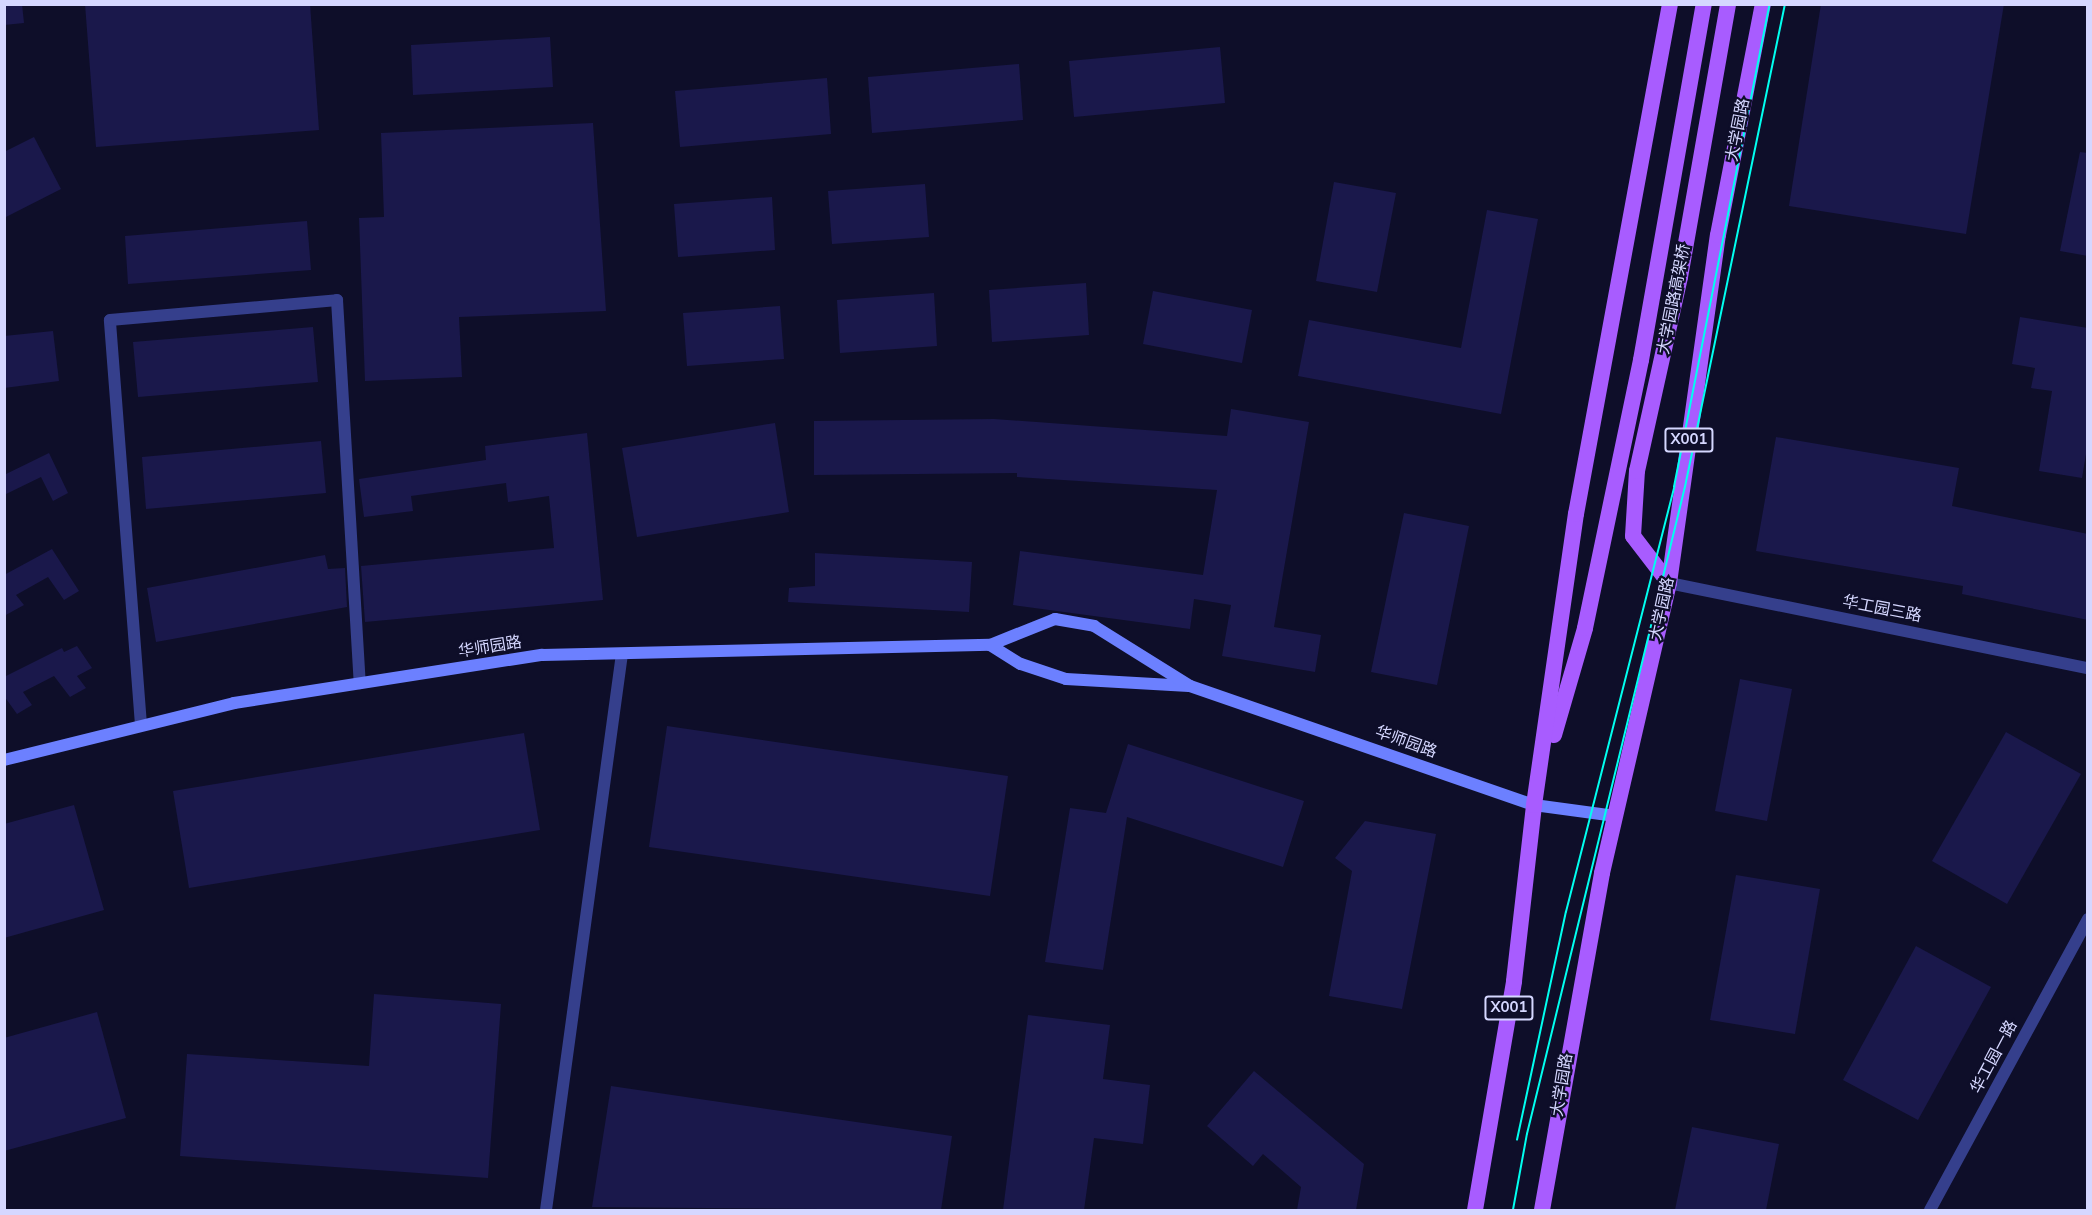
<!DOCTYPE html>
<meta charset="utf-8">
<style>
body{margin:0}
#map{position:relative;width:2092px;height:1215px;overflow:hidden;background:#0e0e29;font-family:"Nunito Sans","Noto Sans SC",sans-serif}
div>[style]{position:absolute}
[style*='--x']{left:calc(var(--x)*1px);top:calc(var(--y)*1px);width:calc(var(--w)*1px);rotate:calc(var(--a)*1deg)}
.building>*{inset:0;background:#1a184b}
.minor>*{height:12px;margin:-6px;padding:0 6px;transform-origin:6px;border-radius:6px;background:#353f8c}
.secondary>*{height:12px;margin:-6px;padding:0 6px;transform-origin:6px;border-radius:6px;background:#6c80ff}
.primary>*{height:16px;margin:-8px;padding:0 8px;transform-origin:8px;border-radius:8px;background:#a85cff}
.tram>*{height:1.5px;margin:-0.75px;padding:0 0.75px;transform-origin:0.75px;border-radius:0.75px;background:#01ffef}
span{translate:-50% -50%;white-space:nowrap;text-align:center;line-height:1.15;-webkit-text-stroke:4.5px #0e0e29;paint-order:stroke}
.shield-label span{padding:2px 4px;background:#0e0e29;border:2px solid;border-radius:4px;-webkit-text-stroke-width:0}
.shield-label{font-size:15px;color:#d5d7ff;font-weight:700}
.street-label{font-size:16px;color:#d5d7ff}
.frame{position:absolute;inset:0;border:6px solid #d5d7ff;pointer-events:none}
</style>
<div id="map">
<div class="building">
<div style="clip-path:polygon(4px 4px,22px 4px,24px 23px,4px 25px)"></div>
<div style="clip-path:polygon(85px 4px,310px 4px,319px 130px,96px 147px)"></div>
<div style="clip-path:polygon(1821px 4px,2004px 4px,1966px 234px,1789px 206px)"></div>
<div style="clip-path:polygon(550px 37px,553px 87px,413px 95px,411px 45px)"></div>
<div style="clip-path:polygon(1220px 47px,1225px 103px,1074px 117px,1069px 61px)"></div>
<div style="clip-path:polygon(1019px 64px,1023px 120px,872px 133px,868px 77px)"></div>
<div style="clip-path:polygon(827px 78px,831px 134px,680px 147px,675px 91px)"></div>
<div style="clip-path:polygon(593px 123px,606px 311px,459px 317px,462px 377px,365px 381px,359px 218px,384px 217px,381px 133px)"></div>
<div style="clip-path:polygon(34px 137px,61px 189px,4px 218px,4px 152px)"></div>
<div style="clip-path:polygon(2080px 152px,2088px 153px,2088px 256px,2060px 251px)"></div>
<div style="clip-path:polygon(1334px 182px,1396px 193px,1377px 292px,1316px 281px)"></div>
<div style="clip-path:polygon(925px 184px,929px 237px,832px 244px,828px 191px)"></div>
<div style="clip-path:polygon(772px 197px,775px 250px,678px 257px,674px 204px)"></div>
<div style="clip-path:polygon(1487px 210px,1538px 219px,1501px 414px,1298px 376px,1309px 320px,1461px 348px)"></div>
<div style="clip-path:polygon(307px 221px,311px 270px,128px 284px,125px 236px)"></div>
<div style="clip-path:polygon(1086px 283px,1089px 335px,992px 342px,989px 290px)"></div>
<div style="clip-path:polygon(1153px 291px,1252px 310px,1242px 363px,1143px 344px)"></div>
<div style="clip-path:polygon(934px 293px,937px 346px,840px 353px,837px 300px)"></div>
<div style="clip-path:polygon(780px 306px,784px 359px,687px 366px,683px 313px)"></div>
<div style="clip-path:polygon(2020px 317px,2088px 328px,2088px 442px,2082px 478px,2039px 471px,2052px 391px,2031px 388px,2035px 368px,2012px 364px)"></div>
<div style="clip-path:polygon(313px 327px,318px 382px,138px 397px,133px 342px)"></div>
<div style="clip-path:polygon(53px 331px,59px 381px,4px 388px,4px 336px)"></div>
<div style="clip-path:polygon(1231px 409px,1309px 422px,1274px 627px,1321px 635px,1315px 672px,1222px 656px,1231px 605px,1194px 599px,1190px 629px,1013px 605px,1020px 551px,1203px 575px,1217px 490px,1017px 477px,1017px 473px,814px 475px,814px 421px,994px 419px,1227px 436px)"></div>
<div style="clip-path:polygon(775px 423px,789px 512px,637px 537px,622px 448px)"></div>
<div style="clip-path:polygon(587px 433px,603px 600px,365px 622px,361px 566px,554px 548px,549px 496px,508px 502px,506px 483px,411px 496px,413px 511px,364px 517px,359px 479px,486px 460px,485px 446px)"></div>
<div style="clip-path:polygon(1776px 437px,1959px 468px,1952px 506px,2088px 534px,2088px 620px,1962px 594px,1963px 586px,1756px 551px)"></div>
<div style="clip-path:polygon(321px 441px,326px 493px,146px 509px,142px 457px)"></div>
<div style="clip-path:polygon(49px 453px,68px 493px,53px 501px,41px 477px,4px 495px,4px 475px)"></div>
<div style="clip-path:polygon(1404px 513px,1469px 526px,1437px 685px,1371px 672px)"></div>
<div style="clip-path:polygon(52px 549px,79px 591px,64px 600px,48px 577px,16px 595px,24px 605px,4px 616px,4px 575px)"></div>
<div style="clip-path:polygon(815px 553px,972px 562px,969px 612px,788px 602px,789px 588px,815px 586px)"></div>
<div style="clip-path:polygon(325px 555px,328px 569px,345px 568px,347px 607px,156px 642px,147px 588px)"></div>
<div style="clip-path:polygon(77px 646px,92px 668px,77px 676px,86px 688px,70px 697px,54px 676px,23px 692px,32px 705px,17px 714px,4px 696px,4px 677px,62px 648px,64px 652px)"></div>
<div style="clip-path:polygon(1740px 679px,1792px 689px,1767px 821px,1715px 811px)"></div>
<div style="clip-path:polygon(667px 726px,1008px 776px,990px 896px,649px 847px)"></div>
<div style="clip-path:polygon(2006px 732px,2081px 774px,2007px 904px,1932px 861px)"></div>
<div style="clip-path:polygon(524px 733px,540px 830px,189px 888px,173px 791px)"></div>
<div style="clip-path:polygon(1128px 744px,1304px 801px,1283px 867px,1127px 817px,1103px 970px,1045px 962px,1070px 808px,1106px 813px)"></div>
<div style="clip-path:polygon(74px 805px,104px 910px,4px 938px,4px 824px)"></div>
<div style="clip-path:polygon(1365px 821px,1436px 834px,1402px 1009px,1329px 996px,1352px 871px,1335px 858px)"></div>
<div style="clip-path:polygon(1736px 875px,1820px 889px,1795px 1034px,1710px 1020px)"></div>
<div style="clip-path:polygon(1916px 946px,1991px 987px,1918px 1120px,1843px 1080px)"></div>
<div style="clip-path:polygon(374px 994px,501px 1004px,488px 1178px,180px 1156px,187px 1054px,369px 1066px)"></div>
<div style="clip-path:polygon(97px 1012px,126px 1118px,4px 1151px,4px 1038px)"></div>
<div style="clip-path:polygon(1028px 1015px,1110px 1025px,1103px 1079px,1150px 1085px,1143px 1144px,1094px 1138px,1084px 1210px,1003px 1210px)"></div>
<div style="clip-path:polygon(1254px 1071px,1364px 1164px,1356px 1210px,1297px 1210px,1301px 1187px,1263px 1154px,1253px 1166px,1207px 1126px)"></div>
<div style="clip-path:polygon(611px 1086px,952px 1136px,941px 1210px,592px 1207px)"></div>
<div style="clip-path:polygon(1692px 1127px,1779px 1144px,1766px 1210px,1675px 1210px)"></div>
</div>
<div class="minor">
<div style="--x:1669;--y:583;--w:428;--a:11.5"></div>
<div style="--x:141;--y:725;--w:406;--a:-94.4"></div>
<div style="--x:110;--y:320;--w:228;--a:-5"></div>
<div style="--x:337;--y:300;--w:384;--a:86.6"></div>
<div style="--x:546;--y:1210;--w:561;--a:-82.22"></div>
<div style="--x:1930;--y:1210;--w:331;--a:-61.5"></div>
</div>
<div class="secondary">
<div style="--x:990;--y:645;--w:36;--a:32"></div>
<div style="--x:1021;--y:664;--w:47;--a:18.4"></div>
<div style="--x:1066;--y:679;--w:123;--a:3.3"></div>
<div style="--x:4;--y:760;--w:237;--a:-13.9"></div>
<div style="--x:234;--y:703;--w:312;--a:-8.9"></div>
<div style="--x:542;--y:655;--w:448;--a:-1.3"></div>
<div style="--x:990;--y:645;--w:70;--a:-21.8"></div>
<div style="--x:1055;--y:619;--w:40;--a:10"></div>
<div style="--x:1094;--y:626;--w:113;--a:32"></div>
<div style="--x:1190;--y:686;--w:364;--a:19.1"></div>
<div style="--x:1534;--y:805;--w:82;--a:7.7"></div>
</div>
<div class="primary">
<div style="--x:1669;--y:583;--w:59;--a:-127.5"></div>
<div style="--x:1633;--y:536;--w:65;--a:-86.5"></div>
<div style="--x:1637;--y:471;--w:199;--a:-77.5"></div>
<div style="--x:1680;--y:277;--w:277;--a:-80"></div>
<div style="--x:1554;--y:735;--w:111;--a:-73.8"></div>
<div style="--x:1585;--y:628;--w:274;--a:-78.2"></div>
<div style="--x:1641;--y:360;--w:362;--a:-80"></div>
<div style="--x:1475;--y:1210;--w:232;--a:-80.3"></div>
<div style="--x:1514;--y:981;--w:177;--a:-83.5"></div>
<div style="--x:1534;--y:805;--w:294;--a:-81.8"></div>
<div style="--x:1576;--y:514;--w:519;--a:-79.56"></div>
<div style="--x:1542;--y:1210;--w:342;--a:-79.9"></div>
<div style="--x:1602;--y:873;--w:298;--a:-77"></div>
<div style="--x:1669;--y:583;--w:351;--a:-82"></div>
<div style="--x:1718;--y:235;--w:235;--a:-79"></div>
</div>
<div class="tram">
<div style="--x:1517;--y:1140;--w:233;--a:-77.9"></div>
<div style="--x:1566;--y:912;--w:439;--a:-75.7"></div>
<div style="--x:1674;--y:487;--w:492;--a:-78.8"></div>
<div style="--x:1513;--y:1210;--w:77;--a:-79.6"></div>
<div style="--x:1527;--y:1134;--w:666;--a:-76.28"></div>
<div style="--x:1685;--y:487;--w:493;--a:-78.3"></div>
</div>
<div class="shield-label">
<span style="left:1689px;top:440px">X001</span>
<span style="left:1509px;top:1008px">X001</span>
</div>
<div class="street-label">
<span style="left:1738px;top:130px;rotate:-79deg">大学园路</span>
<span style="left:1674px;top:299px;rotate:-79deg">大学园路高架桥</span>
<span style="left:1662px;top:609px;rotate:-78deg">大学园路</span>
<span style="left:1882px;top:609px;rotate:11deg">华工园三路</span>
<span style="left:490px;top:647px;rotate:-9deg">华师园路</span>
<span style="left:1406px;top:742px;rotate:20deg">华师园路</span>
<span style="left:1994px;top:1057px;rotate:-62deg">华工园一路</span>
<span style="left:1562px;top:1085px;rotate:-81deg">大学园路</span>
</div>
<div class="frame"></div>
</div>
